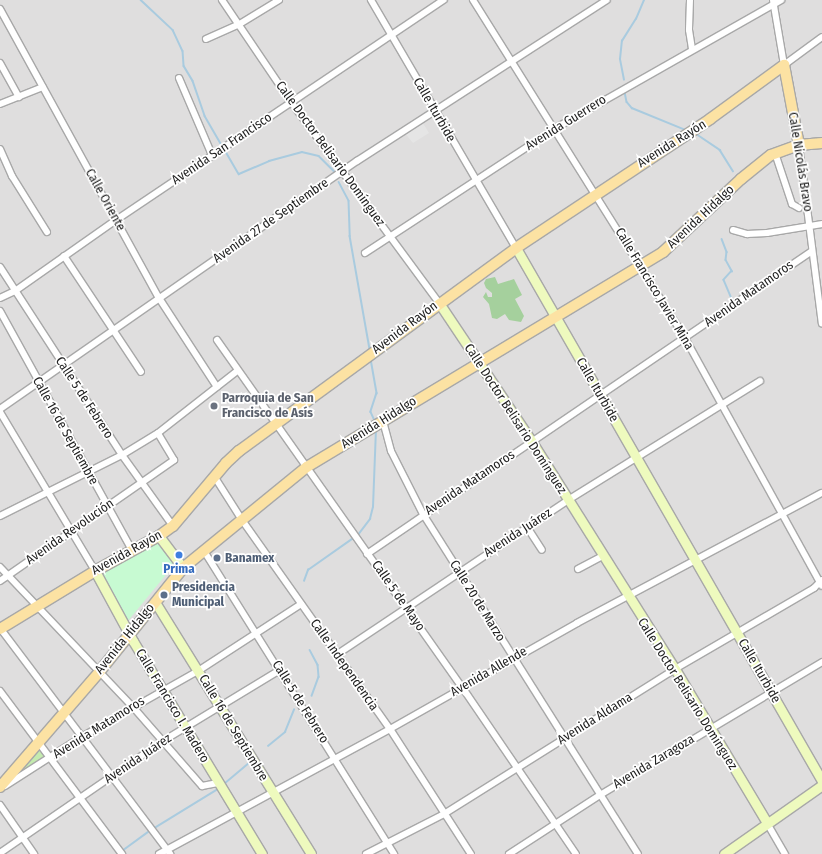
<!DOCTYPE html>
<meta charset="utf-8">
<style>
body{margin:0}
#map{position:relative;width:822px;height:854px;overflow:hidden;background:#f1f0e8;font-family:"Fira Sans Condensed",sans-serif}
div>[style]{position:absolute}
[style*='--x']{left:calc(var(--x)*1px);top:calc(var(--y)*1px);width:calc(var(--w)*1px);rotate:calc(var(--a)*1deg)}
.residential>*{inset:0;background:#dfdede}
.grass>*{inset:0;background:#c4ebaf}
.forest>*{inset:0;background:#a5d09d}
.park>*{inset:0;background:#c7fad2}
.parking>*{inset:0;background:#e5e5e5}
.stream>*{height:1.5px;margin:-0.75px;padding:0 0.75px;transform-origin:0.75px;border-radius:0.75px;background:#a9cbdf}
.roads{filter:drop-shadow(1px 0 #a8a8a8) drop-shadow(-1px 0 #a8a8a8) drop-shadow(0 1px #a8a8a8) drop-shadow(0 -1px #a8a8a8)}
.street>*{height:6px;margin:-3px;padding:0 3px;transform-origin:3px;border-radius:3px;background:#fff}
.secondary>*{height:9px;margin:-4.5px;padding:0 4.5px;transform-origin:4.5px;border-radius:4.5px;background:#eefabe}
.primary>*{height:10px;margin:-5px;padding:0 5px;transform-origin:5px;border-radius:5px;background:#fce2a3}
.dots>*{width:11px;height:11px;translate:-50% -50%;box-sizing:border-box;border:2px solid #fff;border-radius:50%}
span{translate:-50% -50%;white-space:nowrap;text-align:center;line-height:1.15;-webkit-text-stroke:3.5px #fff;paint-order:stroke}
.street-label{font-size:13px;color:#212121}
.worship-label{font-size:13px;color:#5b616d;font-weight:700}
.left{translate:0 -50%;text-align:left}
.service-label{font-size:13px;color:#4e5e75;font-weight:700}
.shop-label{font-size:13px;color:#366cbe;font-weight:700}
</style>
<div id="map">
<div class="residential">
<div style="clip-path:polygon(0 0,822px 0,822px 854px,0 854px)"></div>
</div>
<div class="grass">
<div style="clip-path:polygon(38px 747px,46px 756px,24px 770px,21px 768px)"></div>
</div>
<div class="forest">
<div style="clip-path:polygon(495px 277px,498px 284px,514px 279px,522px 295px,515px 299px,524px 316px,521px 322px,509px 320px,505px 314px,497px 319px,492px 318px,489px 304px,483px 297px,486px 292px,488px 297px,492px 297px,492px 293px,486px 288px,484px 283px,486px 279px)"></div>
</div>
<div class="park">
<div style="clip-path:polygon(156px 540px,174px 565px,127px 622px,101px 571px)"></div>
</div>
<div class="parking">
<div style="clip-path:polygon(421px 120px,429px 133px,413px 143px,403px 131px)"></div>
</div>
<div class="stream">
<div style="--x:141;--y:0;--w:44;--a:43.2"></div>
<div style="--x:173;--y:30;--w:23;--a:65"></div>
<div style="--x:183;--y:51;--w:15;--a:86"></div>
<div style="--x:184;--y:66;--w:17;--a:59"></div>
<div style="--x:193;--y:81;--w:37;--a:71"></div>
<div style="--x:205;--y:116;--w:36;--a:60"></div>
<div style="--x:624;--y:80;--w:21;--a:-101"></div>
<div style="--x:620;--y:59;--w:18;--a:-84"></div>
<div style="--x:622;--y:41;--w:26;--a:-58"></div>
<div style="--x:636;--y:19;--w:21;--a:-67"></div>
<div style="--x:625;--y:92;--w:10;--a:79"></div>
<div style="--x:627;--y:102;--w:8;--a:50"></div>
<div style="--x:632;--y:108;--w:58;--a:22.2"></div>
<div style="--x:698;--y:135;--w:27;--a:34"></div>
<div style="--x:720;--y:150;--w:25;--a:58"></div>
<div style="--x:225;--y:150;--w:28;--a:60"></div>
<div style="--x:239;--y:174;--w:33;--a:-23"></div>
<div style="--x:269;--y:161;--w:34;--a:-15"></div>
<div style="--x:302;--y:152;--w:17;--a:13"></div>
<div style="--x:319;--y:156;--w:24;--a:45"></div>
<div style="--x:339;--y:182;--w:21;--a:62"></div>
<div style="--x:349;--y:201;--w:35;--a:88"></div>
<div style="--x:350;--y:236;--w:115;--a:80"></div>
<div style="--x:722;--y:239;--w:14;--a:69"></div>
<div style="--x:727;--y:252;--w:8;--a:97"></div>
<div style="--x:726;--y:260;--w:13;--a:61"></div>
<div style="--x:732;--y:271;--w:12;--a:132"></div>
<div style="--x:724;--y:280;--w:21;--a:67"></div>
<div style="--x:371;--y:359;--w:35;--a:80"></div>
<div style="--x:377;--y:393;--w:20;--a:108"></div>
<div style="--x:371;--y:412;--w:10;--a:66"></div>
<div style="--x:358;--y:535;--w:20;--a:-53"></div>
<div style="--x:370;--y:519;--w:12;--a:-76"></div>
<div style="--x:373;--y:507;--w:77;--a:-87.8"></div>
<div style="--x:304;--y:581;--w:12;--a:-70"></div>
<div style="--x:308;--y:570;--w:57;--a:-35.1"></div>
<div style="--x:310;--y:650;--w:17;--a:62"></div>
<div style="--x:318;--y:665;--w:12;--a:85"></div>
<div style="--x:319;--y:677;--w:20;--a:110"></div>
<div style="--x:268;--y:746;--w:22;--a:-39"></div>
<div style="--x:285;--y:732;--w:24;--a:-68"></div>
<div style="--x:224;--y:784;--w:34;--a:-40"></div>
<div style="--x:153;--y:829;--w:76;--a:-31.6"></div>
<div style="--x:122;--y:851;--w:34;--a:-36"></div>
</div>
<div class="roads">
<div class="street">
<div style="--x:222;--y:0;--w:123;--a:55.9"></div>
<div style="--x:291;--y:102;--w:250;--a:53.6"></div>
<div style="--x:371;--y:0;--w:287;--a:59.7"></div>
<div style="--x:473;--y:0;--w:399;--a:57.9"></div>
<div style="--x:685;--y:338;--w:283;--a:61.1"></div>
<div style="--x:690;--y:0;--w:30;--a:92"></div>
<div style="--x:689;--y:30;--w:20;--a:81"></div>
<div style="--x:773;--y:0;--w:66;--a:80.4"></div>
<div style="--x:784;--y:65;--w:47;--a:-36.4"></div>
<div style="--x:0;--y:9;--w:330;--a:61.2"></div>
<div style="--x:159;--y:298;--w:106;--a:56.9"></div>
<div style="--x:206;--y:39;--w:35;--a:-24"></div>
<div style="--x:238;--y:25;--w:48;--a:-31.4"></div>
<div style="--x:0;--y:63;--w:39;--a:61"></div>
<div style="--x:179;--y:78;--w:84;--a:66.8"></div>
<div style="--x:0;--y:104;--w:46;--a:-21.6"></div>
<div style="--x:799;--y:145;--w:180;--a:82.7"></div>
<div style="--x:0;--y:149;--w:30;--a:66"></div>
<div style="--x:12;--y:176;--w:66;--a:58"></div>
<div style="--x:775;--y:153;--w:54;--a:71.6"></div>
<div style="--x:792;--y:204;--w:8;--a:30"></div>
<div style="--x:733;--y:230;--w:15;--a:16"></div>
<div style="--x:747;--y:234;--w:20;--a:-3"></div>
<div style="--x:767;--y:233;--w:56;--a:-9.3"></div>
<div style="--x:365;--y:253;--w:228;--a:-33.2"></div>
<div style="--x:556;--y:128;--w:259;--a:-29.6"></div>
<div style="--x:64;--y:256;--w:139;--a:56.4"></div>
<div style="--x:0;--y:267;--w:224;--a:57"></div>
<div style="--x:122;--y:455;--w:87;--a:54.3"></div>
<div style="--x:0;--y:298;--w:17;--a:-25"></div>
<div style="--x:15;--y:291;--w:123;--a:-35.1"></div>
<div style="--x:116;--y:220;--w:395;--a:-33.9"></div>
<div style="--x:0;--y:311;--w:273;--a:61.1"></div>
<div style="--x:217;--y:340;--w:425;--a:54.8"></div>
<div style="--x:462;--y:687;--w:202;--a:55.7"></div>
<div style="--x:0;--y:409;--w:435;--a:-34.8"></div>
<div style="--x:357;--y:161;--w:297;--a:-32.8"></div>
<div style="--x:0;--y:412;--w:185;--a:59.1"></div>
<div style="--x:383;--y:421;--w:31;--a:75"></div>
<div style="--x:391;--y:451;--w:71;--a:63.1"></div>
<div style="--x:423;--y:514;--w:402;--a:57.7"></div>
<div style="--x:214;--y:476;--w:52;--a:57.5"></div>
<div style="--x:242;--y:520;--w:256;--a:54.7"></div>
<div style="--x:390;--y:729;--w:149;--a:57.1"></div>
<div style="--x:0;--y:516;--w:136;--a:-26.6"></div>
<div style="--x:122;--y:455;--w:42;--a:-31.4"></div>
<div style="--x:158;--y:433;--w:100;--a:-38.1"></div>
<div style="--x:527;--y:527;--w:27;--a:57"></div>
<div style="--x:204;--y:551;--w:358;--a:57.9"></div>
<div style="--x:367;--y:554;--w:538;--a:-34.25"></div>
<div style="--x:0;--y:567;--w:193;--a:46.5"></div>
<div style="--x:133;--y:707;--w:105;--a:48.9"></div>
<div style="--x:202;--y:786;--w:16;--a:-11"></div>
<div style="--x:578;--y:569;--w:27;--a:-28"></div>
<div style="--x:0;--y:581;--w:212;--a:-34.8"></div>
<div style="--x:174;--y:460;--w:31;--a:-121"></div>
<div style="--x:0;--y:628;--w:283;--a:53"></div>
<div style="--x:336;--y:655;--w:279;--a:-33.7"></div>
<div style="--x:568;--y:500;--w:226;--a:-31.8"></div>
<div style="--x:0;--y:691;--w:204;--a:53.2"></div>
<div style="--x:5;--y:786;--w:93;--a:-32.7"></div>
<div style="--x:83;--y:736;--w:132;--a:-29.5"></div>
<div style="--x:198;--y:671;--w:123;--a:-33"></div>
<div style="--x:0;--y:805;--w:60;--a:55.2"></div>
<div style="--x:767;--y:823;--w:36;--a:60"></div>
<div style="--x:0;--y:853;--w:198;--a:-34.5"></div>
<div style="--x:163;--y:741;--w:137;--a:-31.3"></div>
<div style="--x:159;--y:854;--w:263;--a:-28.4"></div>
<div style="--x:390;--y:729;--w:215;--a:-29.5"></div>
<div style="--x:577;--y:623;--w:277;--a:-28"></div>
<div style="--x:366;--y:854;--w:88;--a:-27.1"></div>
<div style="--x:444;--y:814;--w:273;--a:-32.1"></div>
<div style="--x:675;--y:669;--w:161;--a:-30.2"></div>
<div style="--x:814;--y:588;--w:11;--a:-45"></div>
<div style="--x:509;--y:854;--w:108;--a:-33"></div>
<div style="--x:600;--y:795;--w:259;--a:-30.9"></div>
</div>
<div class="secondary">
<div style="--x:516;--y:248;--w:615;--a:60.14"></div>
<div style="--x:439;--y:303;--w:167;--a:56.2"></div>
<div style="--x:532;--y:442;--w:268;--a:57.8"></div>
<div style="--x:675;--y:669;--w:179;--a:59.1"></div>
<div style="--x:159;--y:536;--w:40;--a:53"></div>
<div style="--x:95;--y:571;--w:80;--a:61.5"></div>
<div style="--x:133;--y:641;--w:249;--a:58.8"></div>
<div style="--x:155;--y:602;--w:296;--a:58.2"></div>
<div style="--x:724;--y:854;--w:120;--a:-35.1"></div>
</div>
<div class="primary">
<div style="--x:0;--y:629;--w:111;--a:-31.4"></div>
<div style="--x:95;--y:571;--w:73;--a:-28.7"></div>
<div style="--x:159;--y:536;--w:17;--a:-36"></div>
<div style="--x:173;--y:526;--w:82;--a:-49.9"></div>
<div style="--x:226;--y:463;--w:18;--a:-43"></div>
<div style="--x:239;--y:451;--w:343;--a:-36.2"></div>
<div style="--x:516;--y:248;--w:233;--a:-33.6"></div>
<div style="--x:710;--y:119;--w:92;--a:-36.1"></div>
<div style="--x:784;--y:65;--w:81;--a:79.4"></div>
<div style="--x:0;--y:787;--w:153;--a:-49.2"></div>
<div style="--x:100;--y:671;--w:132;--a:-51.1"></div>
<div style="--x:183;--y:568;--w:160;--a:-39.2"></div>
<div style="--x:307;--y:467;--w:416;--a:-31.1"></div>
<div style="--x:663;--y:252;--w:107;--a:-43.1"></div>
<div style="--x:741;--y:179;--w:38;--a:-39"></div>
<div style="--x:771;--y:155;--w:30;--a:-20"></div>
<div style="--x:799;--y:145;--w:23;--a:-5"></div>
</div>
</div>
<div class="dots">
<div style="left:214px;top:406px;background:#6b7280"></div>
<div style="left:179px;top:555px;background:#3f7fe0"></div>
<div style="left:217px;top:558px;background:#5c6f8a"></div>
<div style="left:164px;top:595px;background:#5c6f8a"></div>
</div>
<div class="street-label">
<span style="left:434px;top:110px;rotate:60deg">Calle Iturbide</span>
<span style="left:566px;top:123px;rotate:-32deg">Avenida Guerrero</span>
<span style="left:672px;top:144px;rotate:-32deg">Avenida Rayón</span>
<span style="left:222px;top:149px;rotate:-34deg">Avenida San Francisco</span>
<span style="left:330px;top:154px;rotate:54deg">Calle Doctor Belisario Domínguez</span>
<span style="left:800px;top:162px;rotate:81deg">Calle Nicolás Bravo</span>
<span style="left:105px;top:200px;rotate:61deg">Calle Oriente</span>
<span style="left:701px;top:217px;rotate:-43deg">Avenida Hidalgo</span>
<span style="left:271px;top:221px;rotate:-35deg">Avenida 27 de Septiembre</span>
<span style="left:654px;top:289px;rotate:59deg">Calle Francisco Javier Mina</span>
<span style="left:749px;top:294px;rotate:-35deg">Avenida Matamoros</span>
<span style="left:405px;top:328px;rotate:-37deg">Avenida Rayón</span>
<span style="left:597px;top:390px;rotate:60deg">Calle Iturbide</span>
<span style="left:84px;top:398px;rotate:57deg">Calle 5 de Febrero</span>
<span style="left:515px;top:419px;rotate:57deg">Calle Doctor Belisario Domínguez</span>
<span style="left:379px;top:423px;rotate:-32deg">Avenida Hidalgo</span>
<span style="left:65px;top:431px;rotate:61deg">Calle 16 de Septiembre</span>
<span style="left:470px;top:483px;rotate:-34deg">Avenida Matamoros</span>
<span style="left:70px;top:532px;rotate:-35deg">Avenida Revolución</span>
<span style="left:518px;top:533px;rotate:-33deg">Avenida Juárez</span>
<span style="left:127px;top:553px;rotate:-29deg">Avenida Rayón</span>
<span style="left:398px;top:596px;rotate:55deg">Calle 5 de Mayo</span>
<span style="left:477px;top:601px;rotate:58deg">Calle 20 de Marzo</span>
<span style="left:125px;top:639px;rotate:-51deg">Avenida Hidalgo</span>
<span style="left:344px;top:665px;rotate:55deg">Calle Independencia</span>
<span style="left:759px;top:671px;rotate:60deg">Calle Iturbide</span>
<span style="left:489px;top:672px;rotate:-30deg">Avenida Allende</span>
<span style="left:687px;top:694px;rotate:58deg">Calle Doctor Belisario Domínguez</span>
<span style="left:300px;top:702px;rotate:58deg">Calle 5 de Febrero</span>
<span style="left:172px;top:706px;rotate:59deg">Calle Francisco I. Madero</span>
<span style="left:595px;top:719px;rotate:-32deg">Avenida Aldama</span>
<span style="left:99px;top:728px;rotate:-32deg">Avenida Matamoros</span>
<span style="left:233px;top:728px;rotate:59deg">Calle 16 de Septiembre</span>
<span style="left:138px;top:759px;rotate:-34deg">Avenida Juárez</span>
<span style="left:654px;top:762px;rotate:-31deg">Avenida Zaragoza</span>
</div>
<div class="worship-label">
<span class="left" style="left:222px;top:406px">Parroquia de San<br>Francisco de Asís</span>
</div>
<div class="service-label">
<span class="left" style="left:225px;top:558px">Banamex</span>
<span class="left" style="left:172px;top:595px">Presidencia<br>Municipal</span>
</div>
<div class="shop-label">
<span style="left:179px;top:569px">Prima</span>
</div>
</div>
